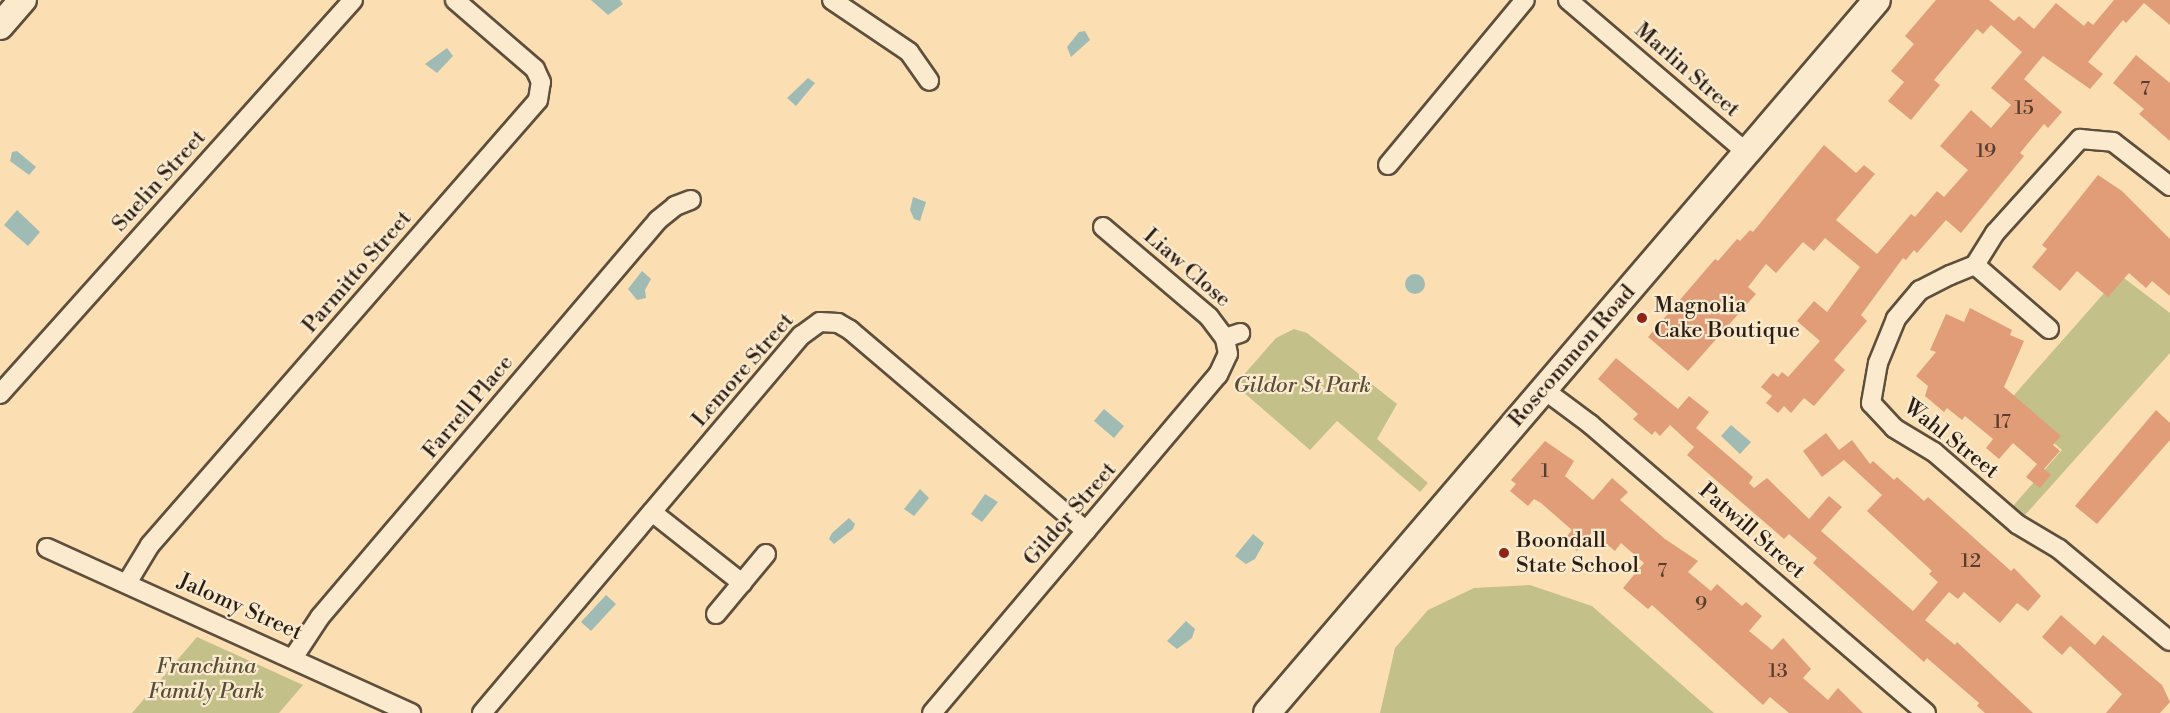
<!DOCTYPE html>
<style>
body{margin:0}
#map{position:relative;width:2170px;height:713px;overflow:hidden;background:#fbdfb3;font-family:"Libre Bodoni",serif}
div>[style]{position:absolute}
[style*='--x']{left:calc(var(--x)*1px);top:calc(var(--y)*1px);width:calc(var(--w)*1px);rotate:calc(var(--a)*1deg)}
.green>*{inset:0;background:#c4c089}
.water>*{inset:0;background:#a0bbb4}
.round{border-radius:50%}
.building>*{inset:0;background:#e09d77}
.roads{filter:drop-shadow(2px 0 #5e4f3d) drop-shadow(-2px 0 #5e4f3d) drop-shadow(0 2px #5e4f3d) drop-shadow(0 -2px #5e4f3d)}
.street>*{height:18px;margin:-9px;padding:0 9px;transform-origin:9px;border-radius:9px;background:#fceace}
.secondary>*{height:26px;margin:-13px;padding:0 13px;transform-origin:13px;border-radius:13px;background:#fceace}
.dots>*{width:16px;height:16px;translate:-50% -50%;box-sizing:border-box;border:3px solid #fceace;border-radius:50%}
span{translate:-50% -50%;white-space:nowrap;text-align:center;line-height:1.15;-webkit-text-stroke:4.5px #fceace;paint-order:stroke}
.number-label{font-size:20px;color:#583e2e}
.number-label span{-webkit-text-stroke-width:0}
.street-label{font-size:22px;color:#2a1f16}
.poi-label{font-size:22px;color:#2a1f16}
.left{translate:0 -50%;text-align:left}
.park-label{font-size:22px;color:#584f38;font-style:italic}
</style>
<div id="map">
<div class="green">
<div style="clip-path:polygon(2120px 275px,2170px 313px,2170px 353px,2017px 524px,2006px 514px,2062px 450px,2008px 402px)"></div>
<div style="clip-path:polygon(1294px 329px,1307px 333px,1397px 404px,1377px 439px,1428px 483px,1420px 492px,1337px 421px,1310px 450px,1235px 385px,1276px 338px)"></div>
<div style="clip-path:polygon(1530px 585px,1592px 606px,1714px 713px,1380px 713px,1395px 648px,1428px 610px,1474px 588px)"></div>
<div style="clip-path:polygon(197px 637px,303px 685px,279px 713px,132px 713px)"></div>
</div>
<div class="water">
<div style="clip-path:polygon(591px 0,620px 0,623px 4px,608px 15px)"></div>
<div style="clip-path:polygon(1085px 31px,1090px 40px,1071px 57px,1067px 47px,1079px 32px)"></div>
<div style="clip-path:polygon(447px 48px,453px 56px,437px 73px,425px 64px)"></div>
<div style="clip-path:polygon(808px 78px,815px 83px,796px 106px,787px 98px)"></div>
<div style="clip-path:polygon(17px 151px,36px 167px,29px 175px,10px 161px,12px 152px)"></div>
<div style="clip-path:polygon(913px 197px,926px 202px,920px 221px,914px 219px,910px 210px)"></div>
<div style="clip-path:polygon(17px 210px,40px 232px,28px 246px,4px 225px)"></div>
<div style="clip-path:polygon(642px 271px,651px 279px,645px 290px,646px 298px,637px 300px,628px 289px)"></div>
<div class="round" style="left:1405px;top:274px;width:20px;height:20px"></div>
<div style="clip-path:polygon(1104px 409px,1124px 426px,1114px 438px,1094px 421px)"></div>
<div style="clip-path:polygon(1731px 425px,1751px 442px,1740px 454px,1721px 436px)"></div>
<div style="clip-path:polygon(920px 489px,929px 498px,914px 516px,904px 509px)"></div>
<div style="clip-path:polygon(985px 494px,998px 502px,982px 522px,971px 514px)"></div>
<div style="clip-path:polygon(849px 518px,855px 524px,853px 529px,834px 544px,829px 539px,832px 533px)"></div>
<div style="clip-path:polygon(1253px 534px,1264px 543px,1255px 559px,1246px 564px,1235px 556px)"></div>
<div style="clip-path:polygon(606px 595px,616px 604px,591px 631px,581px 622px)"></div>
<div style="clip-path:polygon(1186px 621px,1195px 629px,1192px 638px,1177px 649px,1167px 641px)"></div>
</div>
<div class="building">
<div style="clip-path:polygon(1936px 0,1989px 0,2014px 21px,2019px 16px,2034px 29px,2056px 3px,2084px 26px,2088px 21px,2093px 25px,2114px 0,2170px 0,2170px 25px,2144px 3px,2126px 23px,2123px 20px,2088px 62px,2103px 74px,2090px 89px,2043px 56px,2024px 79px,2062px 112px,2048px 128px,2044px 124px,2020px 153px,2024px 156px,1961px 233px,1946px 220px,1917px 253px,1914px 250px,1906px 260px,1903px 258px,1861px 315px,1867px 321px,1834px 360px,1845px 370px,1814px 406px,1804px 398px,1791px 413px,1784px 406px,1778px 413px,1766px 403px,1772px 396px,1761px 387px,1773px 373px,1778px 377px,1782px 372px,1788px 377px,1820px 341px,1797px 321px,1814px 301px,1827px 312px,1860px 267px,1825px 238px,1814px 251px,1803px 242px,1776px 273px,1766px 264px,1748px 287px,1756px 294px,1688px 371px,1648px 337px,1715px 259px,1718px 261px,1737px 239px,1740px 241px,1750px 230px,1753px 232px,1824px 145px,1856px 173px,1864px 165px,1875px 174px,1836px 220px,1877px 254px,1911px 214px,1915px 217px,1937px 191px,1944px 197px,1968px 170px,1940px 146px,1971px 110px,1991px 128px,2011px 105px,1991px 88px,2022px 52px,1991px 25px,1983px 34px,1977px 29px,1934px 80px,1940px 85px,1911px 120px,1888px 101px,1904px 82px,1891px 71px,1914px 44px,1905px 36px)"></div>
<div style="clip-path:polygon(2136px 55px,2170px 83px,2170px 141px,2139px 114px,2144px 109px,2113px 83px)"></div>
<div style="clip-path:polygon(2098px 175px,2122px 191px,2170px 239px,2170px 296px,2152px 281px,2146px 288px,2129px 273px,2108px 297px,2077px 271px,2060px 291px,2032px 267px,2047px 249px,2042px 245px)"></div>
<div style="clip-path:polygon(1970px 308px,2012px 330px,2010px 335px,2024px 341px,2004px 387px,2061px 436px,2053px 445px,2060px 451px,2044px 469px,2051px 475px,2040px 488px,2026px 477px,2037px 464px,2013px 443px,1999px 459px,1986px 448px,1993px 439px,1965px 416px,1962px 420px,1947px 408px,1944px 412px,1925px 396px,1928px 386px,1916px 376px,1936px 352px,1930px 350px,1946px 314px,1964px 322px)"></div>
<div style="clip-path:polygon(1616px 358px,1678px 409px,1689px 396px,1709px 412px,1696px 428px,1753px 477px,1749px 483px,1754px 488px,1767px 478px,1809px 519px,1829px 496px,1842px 507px,1821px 531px,1913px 611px,1938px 582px,1929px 574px,1932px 571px,1867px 511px,1882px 495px,1844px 460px,1822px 477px,1803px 451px,1826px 433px,1839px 450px,1852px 440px,1870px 464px,1873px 461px,1894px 480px,1897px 477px,1924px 501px,1928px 497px,2011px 571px,2014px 568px,2041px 596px,2028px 611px,2017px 603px,2000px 623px,1964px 592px,1958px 599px,1949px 592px,1925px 620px,1955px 645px,1957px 642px,2033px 713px,1985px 713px,1977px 706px,1979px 703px,1927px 658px,1924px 662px,1813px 563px,1817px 558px,1789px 534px,1784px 539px,1687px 455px,1694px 447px,1670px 425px,1660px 436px,1655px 431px,1652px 435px,1633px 419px,1638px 414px,1598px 379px)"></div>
<div style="clip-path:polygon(2156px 410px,2170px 423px,2170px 440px,2097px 524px,2075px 506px)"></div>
<div style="clip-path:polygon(1545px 441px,1574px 461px,1565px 476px,1593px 500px,1612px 478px,1628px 492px,1620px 500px,1665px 539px,1698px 561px,1688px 572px,1711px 591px,1717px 584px,1742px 606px,1746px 602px,1762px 616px,1749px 631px,1772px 650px,1783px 638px,1811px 669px,1803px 678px,1828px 700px,1838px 688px,1863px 713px,1789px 713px,1770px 697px,1763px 705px,1652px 605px,1648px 609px,1623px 588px,1644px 563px,1621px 543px,1615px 551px,1592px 532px,1577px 551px,1564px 540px,1572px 530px,1541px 503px,1534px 499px,1528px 506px,1510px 491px,1516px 484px,1511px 480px)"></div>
<div style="clip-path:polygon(2061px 615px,2095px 645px,2103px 635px,2162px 685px,2170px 702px,2160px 713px,2106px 713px,2122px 694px,2070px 646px,2062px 655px,2042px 637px)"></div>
</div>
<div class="roads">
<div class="street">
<div style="--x:832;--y:0;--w:93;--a:34"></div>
<div style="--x:909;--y:52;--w:35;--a:55"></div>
<div style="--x:1568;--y:0;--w:234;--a:40.5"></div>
<div style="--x:1388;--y:165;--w:214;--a:-50.3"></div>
<div style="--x:1103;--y:227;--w:139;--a:40.3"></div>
<div style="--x:1209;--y:317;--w:26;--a:53"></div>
<div style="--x:1225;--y:338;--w:16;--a:-18"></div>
<div style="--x:1975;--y:265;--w:38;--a:-58"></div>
<div style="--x:1995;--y:233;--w:127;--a:-47.9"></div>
<div style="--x:2080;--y:139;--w:33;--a:5"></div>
<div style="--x:2113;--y:142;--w:72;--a:37.7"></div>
<div style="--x:2049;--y:329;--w:98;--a:-139.1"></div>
<div style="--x:1975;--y:265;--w:27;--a:158"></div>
<div style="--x:1950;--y:275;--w:34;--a:153"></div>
<div style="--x:1920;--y:290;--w:38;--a:130"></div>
<div style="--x:1896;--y:319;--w:48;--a:112.2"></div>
<div style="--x:1878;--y:363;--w:41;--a:99.9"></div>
<div style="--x:1871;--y:403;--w:34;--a:47"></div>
<div style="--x:1894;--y:428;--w:47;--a:31"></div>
<div style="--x:1934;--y:452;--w:110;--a:40.9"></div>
<div style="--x:2017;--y:524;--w:49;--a:30.8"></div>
<div style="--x:2059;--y:549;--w:144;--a:39.7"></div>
<div style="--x:1543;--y:389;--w:59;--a:36.7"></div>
<div style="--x:1590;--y:424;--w:443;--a:40.7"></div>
<div style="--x:0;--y:394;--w:529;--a:-48.14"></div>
<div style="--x:652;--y:512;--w:115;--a:38.3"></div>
<div style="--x:47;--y:548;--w:400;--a:24.4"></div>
<div style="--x:127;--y:583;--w:44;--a:-58.8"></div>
<div style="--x:150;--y:545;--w:590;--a:-48.91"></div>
<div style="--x:538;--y:100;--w:18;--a:-81"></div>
<div style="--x:541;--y:82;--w:14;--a:-115"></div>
<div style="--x:535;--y:69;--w:106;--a:-139.2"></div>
<div style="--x:716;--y:614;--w:78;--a:-50.2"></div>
<div style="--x:293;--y:658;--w:49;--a:-56.6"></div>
<div style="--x:320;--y:617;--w:521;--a:-49.59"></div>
<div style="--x:658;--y:220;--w:22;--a:-39"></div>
<div style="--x:675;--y:206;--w:17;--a:-21"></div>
<div style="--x:482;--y:713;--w:495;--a:-49.8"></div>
<div style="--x:802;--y:335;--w:22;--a:-36"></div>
<div style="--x:820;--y:322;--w:18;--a:3"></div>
<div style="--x:838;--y:323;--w:14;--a:30"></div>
<div style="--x:850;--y:330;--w:310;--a:40.4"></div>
<div style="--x:932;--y:713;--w:443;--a:-49.8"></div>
<div style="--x:1218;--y:375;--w:23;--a:-65"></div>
<div style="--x:1228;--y:354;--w:16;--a:-101"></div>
</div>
<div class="secondary">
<div style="--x:0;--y:26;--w:35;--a:-49"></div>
<div style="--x:1267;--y:713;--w:938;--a:-49.45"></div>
</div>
</div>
<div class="dots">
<div style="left:1642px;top:318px;background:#8f2418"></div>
<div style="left:1504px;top:553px;background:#8f2418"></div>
</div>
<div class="number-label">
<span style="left:2145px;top:89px">7</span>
<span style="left:2024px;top:108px">15</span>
<span style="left:1986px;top:151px">19</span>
<span style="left:2002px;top:422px">17</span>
<span style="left:1545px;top:471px">1</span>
<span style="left:1971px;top:561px">12</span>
<span style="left:1662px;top:571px">7</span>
<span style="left:1701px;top:604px">9</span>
<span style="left:1778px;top:671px">13</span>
</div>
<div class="street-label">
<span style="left:1687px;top:70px;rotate:41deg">Marlin Street</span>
<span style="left:159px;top:181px;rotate:-48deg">Suelin Street</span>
<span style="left:1187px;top:268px;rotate:41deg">Liaw Close</span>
<span style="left:357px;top:272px;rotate:-49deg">Parmitto Street</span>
<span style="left:1572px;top:356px;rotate:-49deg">Roscommon Road</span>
<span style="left:743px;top:370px;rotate:-49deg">Lemore Street</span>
<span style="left:468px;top:407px;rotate:-50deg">Farrell Place</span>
<span style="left:1951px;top:439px;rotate:38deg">Wahl Street</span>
<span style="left:1070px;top:514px;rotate:-49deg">Gildor Street</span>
<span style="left:1752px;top:531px;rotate:41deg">Patwill Street</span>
<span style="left:240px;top:607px;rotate:24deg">Jalomy Street</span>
</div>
<div class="poi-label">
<span class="left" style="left:1654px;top:318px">Magnolia<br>Cake Boutique</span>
<span class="left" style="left:1516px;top:553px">Boondall<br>State School</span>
</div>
<div class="park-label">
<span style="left:1302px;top:386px">Gildor St Park</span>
<span style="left:206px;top:679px">Franchina<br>Family Park</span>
</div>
</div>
